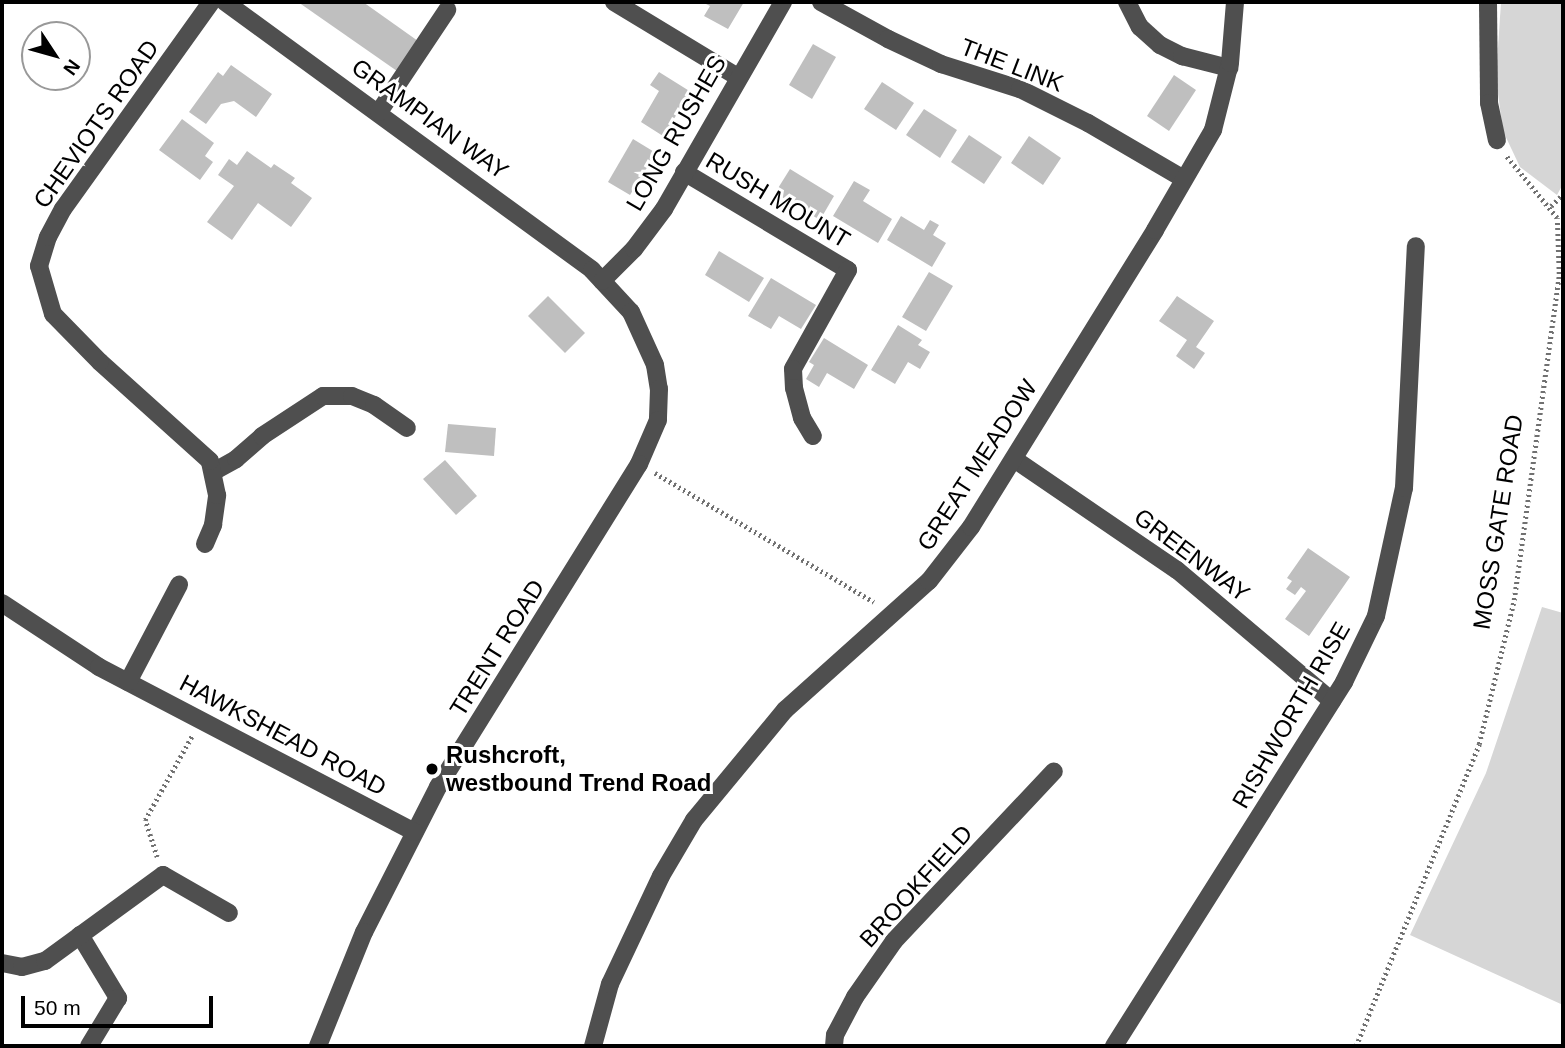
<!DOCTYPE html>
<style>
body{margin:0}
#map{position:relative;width:1565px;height:1048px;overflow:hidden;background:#fff;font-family:Arial,sans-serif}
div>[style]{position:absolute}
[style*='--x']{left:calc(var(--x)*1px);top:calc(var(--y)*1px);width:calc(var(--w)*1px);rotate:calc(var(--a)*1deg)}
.green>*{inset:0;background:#d6d6d6}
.building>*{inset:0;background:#bfbfbf}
.path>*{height:4.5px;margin-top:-2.25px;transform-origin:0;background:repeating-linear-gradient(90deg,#717171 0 2px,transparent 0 5.5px)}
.minor>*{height:18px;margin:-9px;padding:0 9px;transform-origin:9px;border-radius:9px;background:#4f4f4f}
.dots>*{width:19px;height:19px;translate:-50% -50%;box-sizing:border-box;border:4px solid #fff;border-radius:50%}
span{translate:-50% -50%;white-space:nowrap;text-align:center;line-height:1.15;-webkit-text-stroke:6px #fff;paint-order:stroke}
.street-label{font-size:24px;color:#000}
.poi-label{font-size:24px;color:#000;font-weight:700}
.left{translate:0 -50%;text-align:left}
.frame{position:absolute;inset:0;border:4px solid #000;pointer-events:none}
.north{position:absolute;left:21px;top:21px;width:70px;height:70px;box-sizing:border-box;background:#fff;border:2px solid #999;border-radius:50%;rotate:126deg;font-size:19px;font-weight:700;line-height:28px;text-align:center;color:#000}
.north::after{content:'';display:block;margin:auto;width:24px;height:32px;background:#000;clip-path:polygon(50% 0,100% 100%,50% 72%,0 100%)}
.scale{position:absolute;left:21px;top:996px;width:192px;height:32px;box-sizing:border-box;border:4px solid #000;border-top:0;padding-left:9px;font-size:21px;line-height:24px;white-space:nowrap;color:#000;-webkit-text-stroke:5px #fff;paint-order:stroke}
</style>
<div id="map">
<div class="green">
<div style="clip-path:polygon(1501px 2px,1563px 2px,1563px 184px,1557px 195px,1520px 167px,1503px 131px,1496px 79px)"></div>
<div style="clip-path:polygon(1542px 607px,1563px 613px,1563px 1005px,1410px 935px,1486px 773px)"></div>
</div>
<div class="building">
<div style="clip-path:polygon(298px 2px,363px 2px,418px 41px,397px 71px)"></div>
<div style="clip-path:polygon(702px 2px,744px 2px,728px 29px,704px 16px,710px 6px)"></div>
<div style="clip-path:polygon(813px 44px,836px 57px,812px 99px,789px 85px)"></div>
<div style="clip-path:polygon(231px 65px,272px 94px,256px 117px,234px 101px,221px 104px,206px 124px,189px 112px,218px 72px,223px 76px)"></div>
<div style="clip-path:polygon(659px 72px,691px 92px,663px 136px,641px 122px,659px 91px,650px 85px)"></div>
<div style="clip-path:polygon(1174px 75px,1196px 90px,1169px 131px,1147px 116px)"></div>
<div style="clip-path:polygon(882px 82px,914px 103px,896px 130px,864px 109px)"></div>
<div style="clip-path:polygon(924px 109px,957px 130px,940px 158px,906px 135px)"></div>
<div style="clip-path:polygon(182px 119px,214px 143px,205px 156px,213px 162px,200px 180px,159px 150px)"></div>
<div style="clip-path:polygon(969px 135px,1002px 157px,984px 184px,951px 162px)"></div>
<div style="clip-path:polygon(1029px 136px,1061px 158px,1043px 185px,1011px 163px)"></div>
<div style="clip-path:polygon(633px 139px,656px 153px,630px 195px,608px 182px)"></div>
<div style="clip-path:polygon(247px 151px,271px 168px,274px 164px,295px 178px,291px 183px,312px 198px,291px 227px,258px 203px,232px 240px,207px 222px,234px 186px,218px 175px,229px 159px,237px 165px)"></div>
<div style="clip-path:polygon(790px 169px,834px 196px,820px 220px,775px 193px)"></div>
<div style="clip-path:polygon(854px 181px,870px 190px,863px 201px,892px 219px,878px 243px,833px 216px)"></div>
<div style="clip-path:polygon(901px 216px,924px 230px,930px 220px,939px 225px,933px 235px,946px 243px,932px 267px,887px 240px)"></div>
<div style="clip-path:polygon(719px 251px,764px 278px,749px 302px,705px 275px)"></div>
<div style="clip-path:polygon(929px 272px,953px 286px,926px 331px,902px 317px)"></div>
<div style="clip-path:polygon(771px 278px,816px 305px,801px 329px,779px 316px,771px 329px,748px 316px)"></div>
<div style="clip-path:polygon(548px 296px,585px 333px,565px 353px,528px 316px)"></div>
<div style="clip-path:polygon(1177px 296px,1214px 321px,1196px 347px,1205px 353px,1194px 369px,1176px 356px,1187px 340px,1159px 321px)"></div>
<div style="clip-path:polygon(898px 325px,922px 340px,918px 345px,930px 352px,920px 369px,908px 362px,895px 384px,871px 370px)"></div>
<div style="clip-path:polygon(824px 338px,868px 365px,854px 389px,827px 373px,819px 387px,806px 379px,814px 365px,809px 362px)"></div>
<div style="clip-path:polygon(448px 424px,496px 428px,494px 456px,445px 452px)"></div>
<div style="clip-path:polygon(445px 460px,477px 496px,456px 515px,423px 479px)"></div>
<div style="clip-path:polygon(1308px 548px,1350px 577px,1309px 636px,1285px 619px,1306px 591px,1301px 587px,1295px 595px,1286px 589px,1292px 581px,1287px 578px)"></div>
</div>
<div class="path">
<div style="--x:1551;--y:206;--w:17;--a:-45"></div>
<div style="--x:655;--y:473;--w:254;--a:30.5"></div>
<div style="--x:157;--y:857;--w:39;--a:-108"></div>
<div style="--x:145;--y:820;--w:96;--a:-60.8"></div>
<div style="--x:1356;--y:1046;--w:326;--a:-67.8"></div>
<div style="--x:1479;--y:744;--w:148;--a:-76.3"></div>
<div style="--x:1514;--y:600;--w:329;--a:-82.1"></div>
<div style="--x:1559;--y:274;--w:56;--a:-92"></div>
<div style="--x:1557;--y:218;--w:80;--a:-129.4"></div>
</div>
<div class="minor">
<div style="--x:225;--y:2;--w:454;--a:36.1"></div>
<div style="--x:592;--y:270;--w:57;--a:47.1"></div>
<div style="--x:631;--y:312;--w:58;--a:65.6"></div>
<div style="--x:655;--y:365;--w:24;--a:81"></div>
<div style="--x:659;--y:389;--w:31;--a:92"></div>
<div style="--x:658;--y:420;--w:48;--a:113.4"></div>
<div style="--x:639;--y:464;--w:380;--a:121.9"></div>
<div style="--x:438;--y:787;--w:163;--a:117"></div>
<div style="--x:364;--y:932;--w:123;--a:112"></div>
<div style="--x:614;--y:2;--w:145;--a:31.2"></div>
<div style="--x:821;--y:2;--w:77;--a:28.9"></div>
<div style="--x:888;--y:39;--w:59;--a:25.3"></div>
<div style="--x:941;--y:64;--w:83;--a:17.6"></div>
<div style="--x:1020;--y:89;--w:76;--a:26.6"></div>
<div style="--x:1088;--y:123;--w:111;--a:30.3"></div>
<div style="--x:1127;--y:2;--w:28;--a:63"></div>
<div style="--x:1140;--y:27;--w:27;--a:42"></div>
<div style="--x:1160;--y:45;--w:25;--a:27"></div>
<div style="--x:1182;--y:56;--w:49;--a:14.3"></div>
<div style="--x:1488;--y:2;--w:101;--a:89.4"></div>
<div style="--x:1489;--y:103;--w:38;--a:78"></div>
<div style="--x:379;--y:112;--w:123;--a:-56.3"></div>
<div style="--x:684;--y:172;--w:191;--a:30.9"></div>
<div style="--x:848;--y:270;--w:113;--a:119.1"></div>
<div style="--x:793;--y:369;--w:19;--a:87"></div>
<div style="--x:794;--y:388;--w:31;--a:75"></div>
<div style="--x:802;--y:418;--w:21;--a:59"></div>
<div style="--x:602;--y:281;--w:45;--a:-45"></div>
<div style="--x:634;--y:249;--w:50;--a:-53.1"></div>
<div style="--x:664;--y:209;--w:239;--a:-60.1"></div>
<div style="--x:1014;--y:459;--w:197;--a:34.3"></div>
<div style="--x:1177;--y:570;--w:203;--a:40.2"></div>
<div style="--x:213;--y:472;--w:26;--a:-29"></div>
<div style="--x:236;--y:459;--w:35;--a:-41"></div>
<div style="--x:262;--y:436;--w:73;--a:-33.3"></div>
<div style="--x:323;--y:396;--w:29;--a:0"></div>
<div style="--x:352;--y:396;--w:24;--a:22"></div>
<div style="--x:374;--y:405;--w:40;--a:34.9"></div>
<div style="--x:205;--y:544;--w:21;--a:-67"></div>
<div style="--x:213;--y:525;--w:30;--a:-82"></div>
<div style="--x:217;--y:495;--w:35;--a:-102"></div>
<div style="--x:210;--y:461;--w:148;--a:-138"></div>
<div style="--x:100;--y:362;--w:67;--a:-134.4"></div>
<div style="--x:53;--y:314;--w:50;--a:-106.3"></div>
<div style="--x:39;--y:266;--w:30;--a:-73"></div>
<div style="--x:48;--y:237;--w:32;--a:-62"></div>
<div style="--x:63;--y:209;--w:254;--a:-54.4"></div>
<div style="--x:2;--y:603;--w:116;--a:33.4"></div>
<div style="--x:99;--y:667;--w:356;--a:27.6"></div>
<div style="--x:128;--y:682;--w:110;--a:-62.3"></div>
<div style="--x:80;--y:935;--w:74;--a:58.9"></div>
<div style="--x:118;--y:998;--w:56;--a:121.1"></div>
<div style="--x:2;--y:963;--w:20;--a:11"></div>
<div style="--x:22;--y:967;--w:24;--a:-15"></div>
<div style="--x:45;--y:961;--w:146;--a:-36.1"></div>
<div style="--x:163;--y:875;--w:76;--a:29.9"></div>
<div style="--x:593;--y:1046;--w:64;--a:-74.7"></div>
<div style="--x:610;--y:984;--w:119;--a:-64.7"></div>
<div style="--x:661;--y:876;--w:65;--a:-59.5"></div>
<div style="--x:694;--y:820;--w:143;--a:-50.4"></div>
<div style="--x:785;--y:710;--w:193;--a:-41.9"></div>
<div style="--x:929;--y:581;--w:68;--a:-52.1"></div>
<div style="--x:971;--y:527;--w:349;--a:-58.2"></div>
<div style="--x:1155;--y:230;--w:116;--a:-59.9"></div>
<div style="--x:1213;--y:130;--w:69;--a:-75.8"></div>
<div style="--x:1230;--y:63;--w:61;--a:-85.3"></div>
<div style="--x:834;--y:1046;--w:11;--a:-85"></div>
<div style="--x:835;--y:1035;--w:43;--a:-62.2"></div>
<div style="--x:855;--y:997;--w:68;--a:-55.1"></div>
<div style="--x:894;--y:941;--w:233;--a:-46.7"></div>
<div style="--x:1114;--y:1046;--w:431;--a:-57.7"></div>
<div style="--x:1344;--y:682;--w:73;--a:-64.1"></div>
<div style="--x:1376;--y:616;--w:131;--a:-77.7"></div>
<div style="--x:1404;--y:488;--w:242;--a:-87.2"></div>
</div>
<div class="dots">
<div style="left:432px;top:769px;background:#000"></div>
</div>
<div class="street-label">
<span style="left:1012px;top:65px;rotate:21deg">THE LINK</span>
<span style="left:430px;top:119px;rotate:36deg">GRAMPIAN WAY</span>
<span style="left:96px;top:124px;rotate:-55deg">CHEVIOTS ROAD</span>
<span style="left:676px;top:133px;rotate:-60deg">LONG RUSHES</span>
<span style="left:778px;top:200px;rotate:31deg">RUSH MOUNT</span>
<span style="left:977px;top:465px;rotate:-57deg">GREAT MEADOW</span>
<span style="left:1498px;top:522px;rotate:-81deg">MOSS GATE ROAD</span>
<span style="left:1192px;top:555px;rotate:37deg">GREENWAY</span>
<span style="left:497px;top:648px;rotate:-58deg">TRENT ROAD</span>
<span style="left:1291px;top:715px;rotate:-60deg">RISHWORTH RISE</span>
<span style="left:283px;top:735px;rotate:28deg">HAWKSHEAD ROAD</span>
<span style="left:916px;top:886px;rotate:-48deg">BROOKFIELD</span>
</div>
<div class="poi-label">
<span class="left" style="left:446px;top:769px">Rushcroft,<br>westbound Trend Road</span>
</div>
<div class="frame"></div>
<div class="north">N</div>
<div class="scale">50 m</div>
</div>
